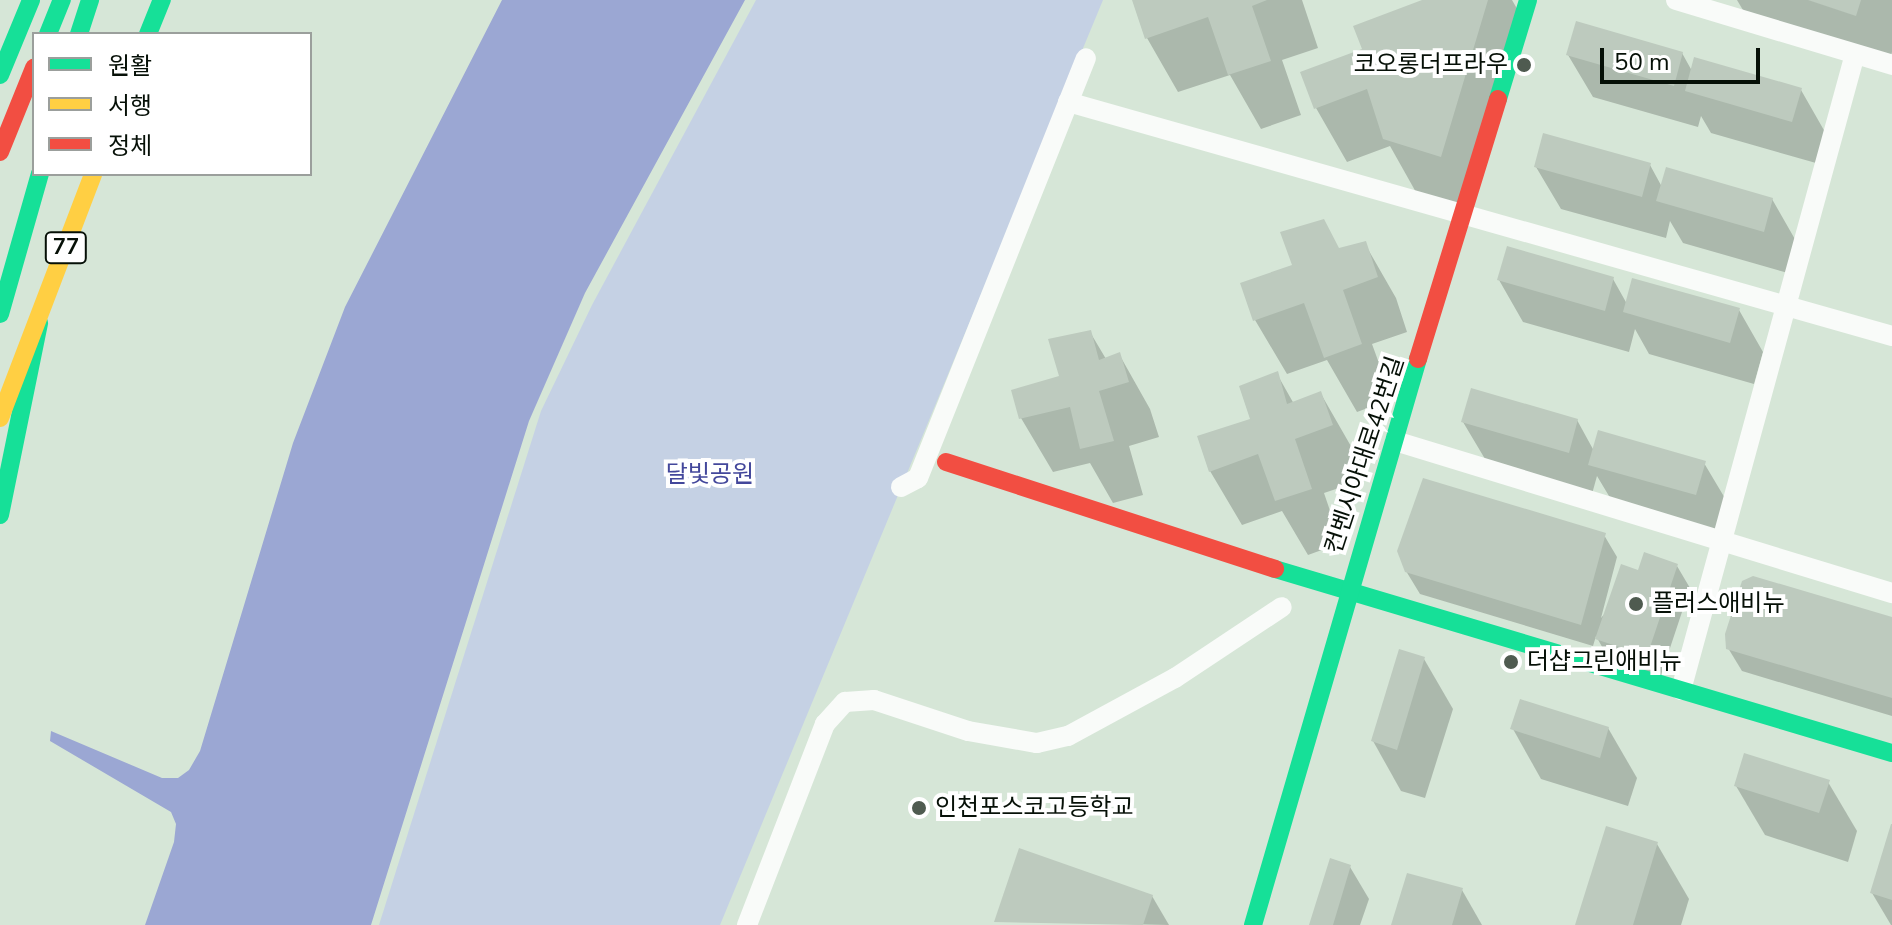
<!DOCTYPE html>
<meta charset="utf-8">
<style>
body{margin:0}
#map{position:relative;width:1892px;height:925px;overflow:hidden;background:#d6e6d7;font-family:"Nunito Sans","Noto Sans KR",sans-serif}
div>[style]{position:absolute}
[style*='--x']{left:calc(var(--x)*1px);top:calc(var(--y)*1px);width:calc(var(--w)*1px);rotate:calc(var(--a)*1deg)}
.green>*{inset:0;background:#c5d1e4}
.water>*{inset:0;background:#9ba7d3}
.shadow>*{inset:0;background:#0003}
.building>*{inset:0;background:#bdcabe}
.street>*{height:20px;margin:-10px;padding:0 10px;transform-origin:10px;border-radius:10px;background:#f9fbf9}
.fast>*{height:18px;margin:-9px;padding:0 9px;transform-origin:9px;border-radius:9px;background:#16e098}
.slow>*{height:18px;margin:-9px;padding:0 9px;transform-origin:9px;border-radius:9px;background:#ffcf43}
.jam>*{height:18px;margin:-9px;padding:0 9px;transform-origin:9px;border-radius:9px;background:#f24e42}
.dots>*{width:22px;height:22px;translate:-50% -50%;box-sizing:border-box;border:4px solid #fff;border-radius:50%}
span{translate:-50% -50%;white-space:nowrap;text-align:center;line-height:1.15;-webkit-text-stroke:8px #fff;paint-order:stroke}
.shield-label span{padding:2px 6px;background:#fff;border:2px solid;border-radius:6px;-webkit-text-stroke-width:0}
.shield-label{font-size:22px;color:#061007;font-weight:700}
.poi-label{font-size:24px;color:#061007}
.right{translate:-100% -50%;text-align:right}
.left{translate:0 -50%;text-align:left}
.street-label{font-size:24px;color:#061007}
.park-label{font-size:24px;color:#43479b}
.legend{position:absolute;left:32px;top:32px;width:280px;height:144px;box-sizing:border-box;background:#fff;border:2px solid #9b9f9c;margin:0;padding:10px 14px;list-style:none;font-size:24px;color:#061007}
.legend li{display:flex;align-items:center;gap:16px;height:40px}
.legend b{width:40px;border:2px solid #9b9f9c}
.scale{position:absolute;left:1600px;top:48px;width:160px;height:36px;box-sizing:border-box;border:4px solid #061007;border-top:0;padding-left:10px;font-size:24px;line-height:28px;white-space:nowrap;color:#061007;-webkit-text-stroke:6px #fff;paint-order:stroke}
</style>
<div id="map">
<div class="green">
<div style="clip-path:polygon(756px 0,1103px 0,720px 925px,379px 925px,541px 411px,592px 305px)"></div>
</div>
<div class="water">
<div style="clip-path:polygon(502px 0,745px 0,585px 293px,529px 421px,371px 925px,145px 925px,174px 842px,176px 824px,171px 812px,50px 741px,51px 731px,162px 778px,178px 778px,189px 770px,200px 751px,293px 443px,345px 307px)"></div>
</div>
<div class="shadow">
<div style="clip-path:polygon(1137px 0,1302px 0,1318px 48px,1282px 60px,1301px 115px,1261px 129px,1230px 75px,1178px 92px,1147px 38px)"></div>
<div style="clip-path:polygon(1424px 0,1512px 0,1527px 26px,1472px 210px,1417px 194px,1390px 146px,1347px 162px,1316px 108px,1365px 51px)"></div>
<div style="clip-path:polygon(1737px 0,1892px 0,1892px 52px,1887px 69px,1753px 27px)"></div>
<div style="clip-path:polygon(1682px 53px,1692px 71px,1801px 90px,1825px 132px,1816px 163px,1711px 133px,1701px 116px,1698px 127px,1593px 97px,1568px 55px)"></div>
<div style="clip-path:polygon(1650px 165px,1662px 187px,1772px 199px,1796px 241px,1788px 273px,1683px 243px,1670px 221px,1666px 238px,1561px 209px,1536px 167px)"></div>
<div style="clip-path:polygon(1365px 244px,1396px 298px,1407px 332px,1372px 344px,1392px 399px,1357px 412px,1327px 360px,1287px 374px,1255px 320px,1243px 284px)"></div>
<div style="clip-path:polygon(1613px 279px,1627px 304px,1739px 310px,1763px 352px,1754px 384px,1649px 354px,1635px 329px,1629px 352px,1523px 322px,1499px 280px)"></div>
<div style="clip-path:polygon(1090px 332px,1106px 359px,1119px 354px,1150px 409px,1159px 437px,1129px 446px,1143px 495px,1113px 503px,1090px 463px,1053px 472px,1021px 418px,1062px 378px)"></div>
<div style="clip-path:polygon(1277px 374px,1294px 404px,1321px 394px,1352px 448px,1363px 480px,1324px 493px,1341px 543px,1308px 555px,1282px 511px,1242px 525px,1210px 471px,1252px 420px)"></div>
<div style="clip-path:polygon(1577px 420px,1594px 451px,1704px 463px,1729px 505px,1720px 536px,1615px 506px,1597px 476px,1592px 494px,1488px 464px,1463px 422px)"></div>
<div style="clip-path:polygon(1604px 535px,1617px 557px,1601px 618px,1639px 573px,1677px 566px,1690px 588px,1660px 678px,1610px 661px,1596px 636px,1593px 646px,1420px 594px,1406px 571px)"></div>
<div style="clip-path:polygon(1892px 619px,1892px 716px,1742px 671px,1728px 648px)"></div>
<div style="clip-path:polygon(1424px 659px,1453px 709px,1425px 798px,1401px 791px,1373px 741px)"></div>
<div style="clip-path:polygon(1608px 728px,1637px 778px,1628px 806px,1541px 779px,1513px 729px)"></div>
<div style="clip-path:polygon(1828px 782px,1857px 831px,1848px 862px,1765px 835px,1736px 786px)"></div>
<div style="clip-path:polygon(1892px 829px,1892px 925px,1891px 925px,1872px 893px)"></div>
<div style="clip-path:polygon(1657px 844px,1689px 899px,1681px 925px,1577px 925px)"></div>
<div style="clip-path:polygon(1350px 867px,1369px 899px,1360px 925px,1311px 925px)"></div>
<div style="clip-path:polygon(1462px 890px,1482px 925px,1393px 925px)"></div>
<div style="clip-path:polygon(1152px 896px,1169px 925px,996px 921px)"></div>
</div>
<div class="building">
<div style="clip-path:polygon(1132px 0,1267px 0,1252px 6px,1271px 61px,1228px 75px,1208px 17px,1145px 39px)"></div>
<div style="clip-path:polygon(1422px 0,1488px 0,1441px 157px,1383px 139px,1367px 89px,1314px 109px,1300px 72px,1362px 49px,1353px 26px)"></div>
<div style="clip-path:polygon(1808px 0,1861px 0,1856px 16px)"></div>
<div style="clip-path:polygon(1576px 21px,1683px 52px,1674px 86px,1566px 55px)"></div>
<div style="clip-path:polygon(1694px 57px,1802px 88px,1792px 122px,1685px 91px)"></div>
<div style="clip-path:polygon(1543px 133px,1651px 163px,1642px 197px,1534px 167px)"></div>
<div style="clip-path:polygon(1666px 167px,1773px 198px,1764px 232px,1656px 201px)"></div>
<div style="clip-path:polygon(1324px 219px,1339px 248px,1366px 241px,1378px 277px,1343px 290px,1362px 344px,1324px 358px,1304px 303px,1253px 321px,1240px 283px,1292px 265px,1280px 232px)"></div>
<div style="clip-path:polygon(1507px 246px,1614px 277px,1605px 311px,1497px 280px)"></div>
<div style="clip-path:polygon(1632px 278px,1740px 308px,1730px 343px,1623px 312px)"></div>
<div style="clip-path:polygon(1091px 330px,1099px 360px,1120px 352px,1129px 382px,1099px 391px,1114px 441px,1080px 449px,1070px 407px,1019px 419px,1011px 390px,1059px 376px,1048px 339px)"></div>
<div style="clip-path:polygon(1278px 371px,1287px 404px,1321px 391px,1333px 425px,1295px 439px,1312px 489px,1275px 501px,1258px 454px,1209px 472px,1197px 436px,1250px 419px,1239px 386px)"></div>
<div style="clip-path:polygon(1471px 388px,1578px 419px,1569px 453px,1461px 422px)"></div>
<div style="clip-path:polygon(1598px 430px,1706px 461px,1696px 495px,1588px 465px)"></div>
<div style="clip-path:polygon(1423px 478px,1606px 533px,1581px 625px,1405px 572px,1397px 551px)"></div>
<div style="clip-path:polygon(1644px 552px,1678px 564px,1647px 656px,1595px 639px,1621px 564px,1638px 570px)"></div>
<div style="clip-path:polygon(1753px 576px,1892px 617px,1892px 698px,1726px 649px,1725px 634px,1742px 581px)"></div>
<div style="clip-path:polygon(1399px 649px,1425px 657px,1397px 750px,1371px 741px)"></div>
<div style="clip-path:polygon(1520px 699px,1609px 727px,1600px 758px,1510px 729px)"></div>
<div style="clip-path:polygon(1744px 753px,1830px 780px,1819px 813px,1734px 786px)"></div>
<div style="clip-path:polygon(1891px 824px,1892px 824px,1892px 900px,1870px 893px)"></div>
<div style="clip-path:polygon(1606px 826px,1658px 842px,1633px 925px,1575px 925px)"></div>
<div style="clip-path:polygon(1019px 848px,1153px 895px,1143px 925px,994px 922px)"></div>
<div style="clip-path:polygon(1330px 858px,1351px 865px,1333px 925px,1309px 925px)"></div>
<div style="clip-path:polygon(1407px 873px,1463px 888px,1452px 925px,1391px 925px)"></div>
</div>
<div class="street">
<div style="--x:1676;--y:0;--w:226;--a:16.7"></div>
<div style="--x:1068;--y:102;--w:857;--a:15.85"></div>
<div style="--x:1395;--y:441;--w:520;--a:17.01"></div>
<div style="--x:901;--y:487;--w:19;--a:-28"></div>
<div style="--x:918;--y:478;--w:452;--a:-68.2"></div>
<div style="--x:1681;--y:690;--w:659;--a:-74.7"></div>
<div style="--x:747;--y:925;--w:216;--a:-68.8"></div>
<div style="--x:825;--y:724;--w:30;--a:-48"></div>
<div style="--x:845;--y:702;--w:29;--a:-4"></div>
<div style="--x:874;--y:700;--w:99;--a:18.3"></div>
<div style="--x:968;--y:731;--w:70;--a:9.9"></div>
<div style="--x:1037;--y:743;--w:32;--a:-13"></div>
<div style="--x:1068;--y:736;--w:122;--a:-28.5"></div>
<div style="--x:1175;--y:678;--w:128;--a:-33.6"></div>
</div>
<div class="fast">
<div style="--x:48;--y:34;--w:37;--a:-68"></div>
<div style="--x:79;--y:34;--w:36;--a:-72"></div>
<div style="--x:148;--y:34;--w:37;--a:-68"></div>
<div style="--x:0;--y:75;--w:81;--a:-67.5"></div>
<div style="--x:1498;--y:99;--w:103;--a:-73.1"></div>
<div style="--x:0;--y:314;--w:146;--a:-74.1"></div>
<div style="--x:0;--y:515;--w:196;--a:-78.5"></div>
<div style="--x:1275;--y:569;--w:644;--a:16.61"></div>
<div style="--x:1253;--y:925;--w:590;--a:-73.75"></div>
</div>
<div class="slow">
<div style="--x:0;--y:418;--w:261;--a:-69.1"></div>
</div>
<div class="jam">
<div style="--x:0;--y:152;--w:91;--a:-68"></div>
<div style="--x:1418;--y:359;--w:272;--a:-72.9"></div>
<div style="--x:946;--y:462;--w:346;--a:18"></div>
</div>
<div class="dots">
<div style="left:1524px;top:65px;background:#4f5b50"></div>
<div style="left:1636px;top:604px;background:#4f5b50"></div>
<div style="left:1511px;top:662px;background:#4f5b50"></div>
<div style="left:919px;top:808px;background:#4f5b50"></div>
</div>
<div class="shield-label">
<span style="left:66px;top:248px">77</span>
</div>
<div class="poi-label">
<span class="right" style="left:1508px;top:65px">코오롱더프라우</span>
<span class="left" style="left:1652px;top:604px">플러스애비뉴</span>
<span class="left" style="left:1527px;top:662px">더샵그린애비뉴</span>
<span class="left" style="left:935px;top:808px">인천포스코고등학교</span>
</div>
<div class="street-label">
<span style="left:1365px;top:455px;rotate:-72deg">컨벤시아대로42번길</span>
</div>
<div class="park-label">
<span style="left:710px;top:475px">달빛공원</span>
</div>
<ul class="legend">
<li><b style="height:10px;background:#16e098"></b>원활</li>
<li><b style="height:10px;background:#ffcf43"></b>서행</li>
<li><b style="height:10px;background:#f24e42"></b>정체</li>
</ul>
<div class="scale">50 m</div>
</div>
